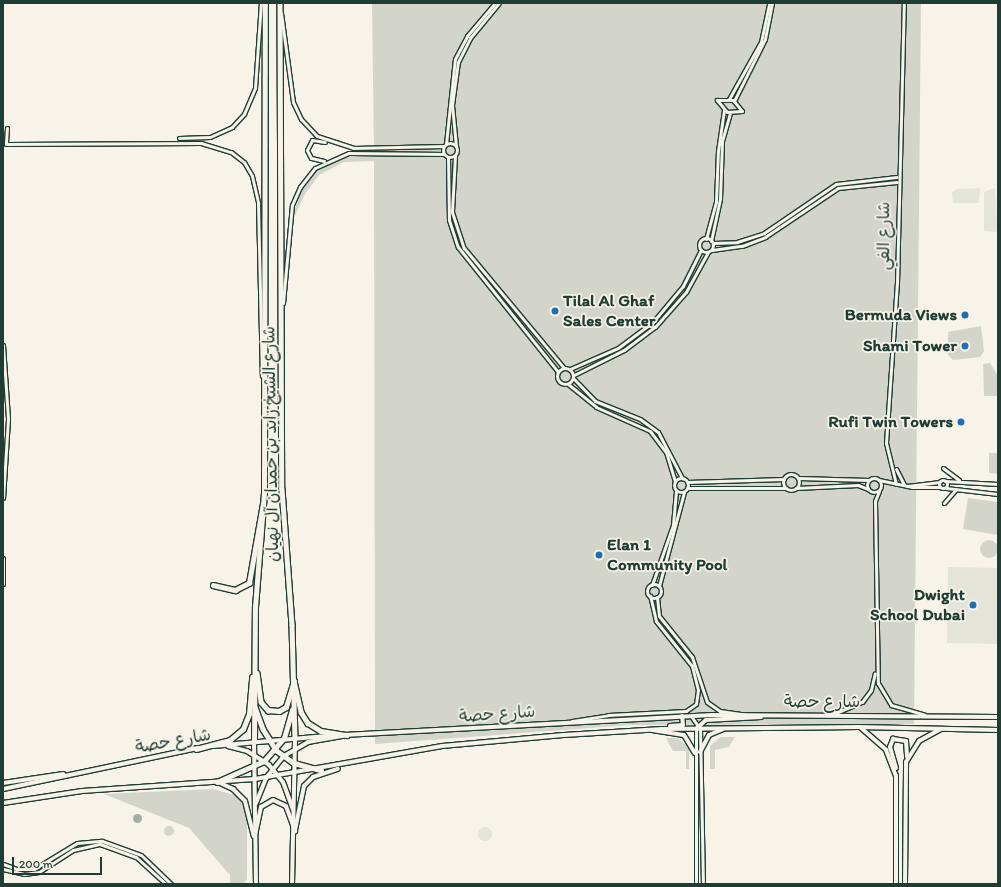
<!DOCTYPE html>
<meta charset="utf-8">
<style>
body{margin:0}
#map{position:relative;width:1001px;height:887px;overflow:hidden;background:#f7f3e8;font-family:Itim,"Playpen Sans Arabic",sans-serif}
div>[style]{position:absolute}
[style*='--x']{left:calc(var(--x)*1px);top:calc(var(--y)*1px);width:calc(var(--w)*1px);rotate:calc(var(--a)*1deg)}
.built>*{inset:0;background:#e5e4d9}
.round{border-radius:50%}
.green>*{inset:0;background:#d3d5ca}
.water>*{inset:0;background:#a4ada3}
.roads{filter:drop-shadow(1px 0 #1f3d34) drop-shadow(-1px 0 #1f3d34) drop-shadow(0 1px #1f3d34) drop-shadow(0 -1px #1f3d34)}
.minor>*{height:3px;margin:-1.5px;padding:0 1.5px;transform-origin:1.5px;border-radius:1.5px;background:#f7f3e8}
.minor>.ring{margin:-1.5px;padding:0;box-sizing:content-box;background:none;border:3px solid #f7f3e8;border-radius:50%}
.major>*{height:4px;margin:-2px;padding:0 2px;transform-origin:2px;border-radius:2px;background:#f7f3e8}
.highway>*{height:4.5px;margin:-2.25px;padding:0 2.25px;transform-origin:2.25px;border-radius:2.25px;background:#f7f3e8}
.dots>*{width:11px;height:11px;translate:-50% -50%;box-sizing:border-box;border:2px solid #f7f3e8;border-radius:50%}
span{translate:-50% -50%;white-space:nowrap;text-align:center;line-height:1.15;-webkit-text-stroke:3.5px #f7f3e8;paint-order:stroke}
.street-label{font-size:17px;color:#1f3d34}
.poi-label{font-size:17px;color:#1f3d34;font-weight:700}
.left{translate:0 -50%;text-align:left}
.right{translate:-100% -50%;text-align:right}
.frame{position:absolute;inset:0;border:4px solid #1f3d34;pointer-events:none}
.scale{position:absolute;left:12px;top:857px;width:90px;height:18px;box-sizing:border-box;border:2px solid #1f3d34;border-top:0;padding-left:5px;font-size:12px;line-height:14px;white-space:nowrap;color:#1f3d34;-webkit-text-stroke:3px #f7f3e8;paint-order:stroke}
</style>
<div id="map">
<div class="built">
<div style="clip-path:polygon(980px 188px,979px 203px,953px 203px,952px 192px,957px 189px)"></div>
<div style="clip-path:polygon(995px 188px,998px 232px,984px 231px,984px 192px)"></div>
<div style="clip-path:polygon(948px 567px,998px 568px,998px 644px,947px 643px)"></div>
<div class="round" style="left:478px;top:827px;width:14px;height:14px"></div>
</div>
<div class="green">
<div style="clip-path:polygon(372px 3px,921px 3px,914px 724px,630px 725px,375px 744px,374px 161px,344px 162px,319px 175px,305px 194px,292px 222px,300px 190px,318px 168px,341px 158px,374px 155px)"></div>
<div style="clip-path:polygon(981px 326px,984px 351px,980px 357px,953px 360px,948px 355px,948px 332px)"></div>
<div style="clip-path:polygon(990px 363px,998px 376px,998px 396px,984px 396px,983px 364px)"></div>
<div style="clip-path:polygon(989px 453px,998px 453px,998px 474px,989px 473px)"></div>
<div style="clip-path:polygon(968px 498px,998px 502px,998px 535px,963px 529px)"></div>
<div class="round" style="left:980px;top:540px;width:18px;height:18px"></div>
<div style="clip-path:polygon(721px 737px,735px 737px,729px 747px,715px 750px,715px 769px,710px 769px,710px 746px)"></div>
<div style="clip-path:polygon(666px 738px,677px 738px,689px 747px,689px 769px,686px 769px,686px 751px,673px 751px)"></div>
<div style="clip-path:polygon(213px 789px,237px 796px,247px 812px,247px 879px,243px 884px,230px 883px,230px 875px,189px 828px,104px 794px)"></div>
<div class="round" style="left:164px;top:826px;width:10px;height:10px"></div>
</div>
<div class="water">
<div class="round" style="left:132.5px;top:813.5px;width:9px;height:9px"></div>
</div>
<div class="roads">
<div class="minor">
<div style="--x:281;--y:13;--w:90;--a:82.3"></div>
<div style="--x:293;--y:102;--w:19;--a:65"></div>
<div style="--x:301;--y:119;--w:23;--a:47"></div>
<div style="--x:317;--y:136;--w:38;--a:18"></div>
<div style="--x:353;--y:148;--w:91;--a:-1.3"></div>
<div style="--x:729;--y:99;--w:65;--a:-60.7"></div>
<div style="--x:761;--y:42;--w:40;--a:-78"></div>
<div style="--x:717;--y:100;--w:16;--a:0"></div>
<div style="--x:733;--y:100;--w:14;--a:51"></div>
<div style="--x:742;--y:111;--w:15;--a:176"></div>
<div style="--x:727;--y:112;--w:16;--a:-130"></div>
<div style="--x:734;--y:101;--w:69;--a:-63.4"></div>
<div style="--x:765;--y:39;--w:37;--a:-79"></div>
<div style="--x:7;--y:128;--w:16;--a:94"></div>
<div style="--x:6;--y:144;--w:195;--a:-0.3"></div>
<div style="--x:201;--y:143;--w:31;--a:17"></div>
<div style="--x:231;--y:152;--w:16;--a:38"></div>
<div style="--x:244;--y:162;--w:16;--a:60"></div>
<div style="--x:252;--y:176;--w:28;--a:77"></div>
<div style="--x:258;--y:203;--w:173;--a:88.7"></div>
<div style="--x:179;--y:138;--w:31;--a:-2"></div>
<div style="--x:210;--y:137;--w:24;--a:-24"></div>
<div style="--x:232;--y:127;--w:18;--a:-47"></div>
<div style="--x:244;--y:114;--w:28;--a:-67"></div>
<div style="--x:255;--y:88;--w:85;--a:-86"></div>
<div class="ring" style="left:443px;top:143px;width:11px;height:11px"></div>
<div style="--x:446;--y:144;--w:85;--a:-84"></div>
<div style="--x:455;--y:59;--w:26;--a:-62"></div>
<div style="--x:467;--y:36;--w:43;--a:-49.7"></div>
<div style="--x:456;--y:146;--w:41;--a:-95.6"></div>
<div style="--x:452;--y:105;--w:43;--a:-82.1"></div>
<div style="--x:458;--y:62;--w:27;--a:-63"></div>
<div style="--x:470;--y:38;--w:45;--a:-50.4"></div>
<div style="--x:455;--y:156;--w:56;--a:93.1"></div>
<div style="--x:452;--y:212;--w:38;--a:72"></div>
<div style="--x:464;--y:248;--w:156;--a:50.2"></div>
<div style="--x:448;--y:157;--w:63;--a:89.1"></div>
<div style="--x:449;--y:220;--w:28;--a:72"></div>
<div style="--x:458;--y:247;--w:160;--a:51.3"></div>
<div style="--x:324;--y:161;--w:13;--a:-167"></div>
<div style="--x:311;--y:158;--w:9;--a:-117"></div>
<div style="--x:307;--y:150;--w:11;--a:-63"></div>
<div style="--x:312;--y:140;--w:13;--a:9"></div>
<div class="ring" style="left:699px;top:238px;width:11px;height:11px"></div>
<div style="--x:706;--y:239;--w:38;--a:-75"></div>
<div style="--x:716;--y:202;--w:51;--a:-87.8"></div>
<div style="--x:718;--y:151;--w:41;--a:-81.7"></div>
<div style="--x:711;--y:241;--w:43;--a:-77.9"></div>
<div style="--x:720;--y:199;--w:58;--a:-88"></div>
<div style="--x:722;--y:141;--w:29;--a:-74"></div>
<div style="--x:713;--y:243;--w:24;--a:-2"></div>
<div style="--x:737;--y:242;--w:28;--a:-18"></div>
<div style="--x:764;--y:233;--w:87;--a:-34.2"></div>
<div style="--x:836;--y:184;--w:61;--a:-6.5"></div>
<div style="--x:712;--y:250;--w:30;--a:-8"></div>
<div style="--x:742;--y:246;--w:25;--a:-21"></div>
<div style="--x:765;--y:237;--w:88;--a:-33.9"></div>
<div style="--x:838;--y:188;--w:59;--a:-5.8"></div>
<div style="--x:283;--y:303;--w:98;--a:-84.8"></div>
<div style="--x:292;--y:205;--w:20;--a:-66"></div>
<div style="--x:300;--y:187;--w:24;--a:-52"></div>
<div style="--x:315;--y:168;--w:37;--a:-24"></div>
<div style="--x:349;--y:153;--w:95;--a:0.6"></div>
<div style="--x:3;--y:345;--w:74;--a:86.1"></div>
<div style="--x:8;--y:419;--w:79;--a:93.6"></div>
<div class="ring" style="left:557px;top:368px;width:13px;height:13px"></div>
<div style="--x:570;--y:369;--w:52;--a:-23.6"></div>
<div style="--x:618;--y:348;--w:44;--a:-36.6"></div>
<div style="--x:653;--y:322;--w:47;--a:-50.2"></div>
<div style="--x:683;--y:286;--w:40;--a:-63.4"></div>
<div style="--x:574;--y:375;--w:56;--a:-26.6"></div>
<div style="--x:624;--y:350;--w:39;--a:-37"></div>
<div style="--x:655;--y:327;--w:47;--a:-48.5"></div>
<div style="--x:686;--y:292;--w:46;--a:-61.2"></div>
<div style="--x:573;--y:378;--w:32;--a:46"></div>
<div style="--x:595;--y:401;--w:48;--a:21.8"></div>
<div style="--x:640;--y:419;--w:22;--a:36"></div>
<div style="--x:658;--y:432;--w:52;--a:62.4"></div>
<div style="--x:568;--y:384;--w:36;--a:39"></div>
<div style="--x:596;--y:407;--w:59;--a:24"></div>
<div style="--x:650;--y:431;--w:26;--a:53"></div>
<div style="--x:666;--y:452;--w:31;--a:73"></div>
<div style="--x:943;--y:468;--w:20;--a:37"></div>
<div style="--x:896;--y:469;--w:18;--a:63"></div>
<div class="ring" style="left:783px;top:474px;width:13px;height:13px"></div>
<div class="ring" style="left:867px;top:478px;width:11px;height:11px"></div>
<div class="ring" style="left:674px;top:478px;width:11px;height:11px"></div>
<div style="--x:798;--y:478;--w:71;--a:1.6"></div>
<div style="--x:879;--y:480;--w:34;--a:12"></div>
<div style="--x:912;--y:487;--w:28;--a:0"></div>
<div class="ring" style="left:939px;top:480px;width:5px;height:5px"></div>
<div style="--x:945;--y:481;--w:53;--a:3.2"></div>
<div style="--x:687;--y:482;--w:97;--a:-1.8"></div>
<div style="--x:896;--y:484;--w:42;--a:-103.7"></div>
<div style="--x:886;--y:443;--w:160;--a:-86.1"></div>
<div style="--x:897;--y:283;--w:280;--a:-88.6"></div>
<div style="--x:907;--y:486;--w:33;--a:-7"></div>
<div style="--x:687;--y:488;--w:99;--a:0"></div>
<div style="--x:796;--y:488;--w:62;--a:-2.8"></div>
<div style="--x:858;--y:485;--w:11;--a:22"></div>
<div style="--x:946;--y:488;--w:52;--a:6.6"></div>
<div style="--x:879;--y:491;--w:11;--a:112"></div>
<div style="--x:875;--y:501;--w:182;--a:89.1"></div>
<div style="--x:878;--y:683;--w:26;--a:59"></div>
<div style="--x:891;--y:705;--w:35;--a:16"></div>
<div style="--x:944;--y:503;--w:18;--a:-49"></div>
<div style="--x:3;--y:558;--w:26;--a:90"></div>
<div class="ring" style="left:647px;top:584px;width:11px;height:11px"></div>
<div style="--x:652;--y:585;--w:64;--a:-70.7"></div>
<div style="--x:673;--y:525;--w:34;--a:-85"></div>
<div style="--x:659;--y:586;--w:97;--a:-75.1"></div>
<div style="--x:657;--y:597;--w:19;--a:84"></div>
<div style="--x:659;--y:616;--w:53;--a:51.2"></div>
<div style="--x:692;--y:657;--w:47;--a:71.6"></div>
<div style="--x:707;--y:702;--w:16;--a:35"></div>
<div style="--x:720;--y:711;--w:30;--a:8"></div>
<div style="--x:831;--y:715;--w:34;--a:-23"></div>
<div style="--x:862;--y:702;--w:15;--a:-53"></div>
<div style="--x:871;--y:690;--w:17;--a:-77"></div>
<div style="--x:691;--y:716;--w:16;--a:55"></div>
<div style="--x:700;--y:729;--w:155;--a:88.9"></div>
<div style="--x:572;--y:721;--w:36;--a:-9"></div>
<div style="--x:608;--y:715;--w:78;--a:-2.9"></div>
<div style="--x:686;--y:711;--w:12;--a:-35"></div>
<div style="--x:696;--y:704;--w:14;--a:-82"></div>
<div style="--x:698;--y:690;--w:25;--a:-104"></div>
<div style="--x:692;--y:666;--w:58;--a:-128.7"></div>
<div style="--x:656;--y:621;--w:26;--a:-103"></div>
<div style="--x:3;--y:864;--w:15;--a:20"></div>
<div style="--x:17;--y:869;--w:17;--a:0"></div>
<div style="--x:34;--y:869;--w:50;--a:-31.2"></div>
<div style="--x:77;--y:843;--w:25;--a:-5"></div>
<div style="--x:102;--y:841;--w:41;--a:19.7"></div>
<div style="--x:141;--y:855;--w:42;--a:44"></div>
<div style="--x:3;--y:869;--w:22;--a:13"></div>
<div style="--x:24;--y:874;--w:15;--a:-8"></div>
<div style="--x:39;--y:872;--w:40;--a:-32.9"></div>
<div style="--x:73;--y:850;--w:28;--a:-13"></div>
<div style="--x:100;--y:844;--w:38;--a:20"></div>
<div style="--x:136;--y:857;--w:40;--a:42"></div>
<div style="--x:696;--y:884;--w:155;--a:-90"></div>
</div>
<div class="major">
<div style="--x:670;--y:726;--w:13;--a:-4"></div>
<div style="--x:683;--y:725;--w:9;--a:-96"></div>
<div style="--x:860;--y:727;--w:35;--a:41"></div>
<div style="--x:886;--y:750;--w:28;--a:69"></div>
<div style="--x:896;--y:776;--w:108;--a:90"></div>
<div style="--x:696;--y:729;--w:13;--a:-42"></div>
<div style="--x:706;--y:720;--w:55;--a:-3.1"></div>
<div style="--x:652;--y:730;--w:32;--a:9"></div>
<div style="--x:684;--y:735;--w:21;--a:59"></div>
<div style="--x:344;--y:735;--w:369;--a:-3.1"></div>
<div style="--x:712;--y:715;--w:286;--a:0.4"></div>
<div style="--x:254;--y:741;--w:143;--a:89.2"></div>
<div style="--x:213;--y:746;--w:125;--a:-5"></div>
<div style="--x:228;--y:746;--w:20;--a:15"></div>
<div style="--x:247;--y:751;--w:26;--a:32"></div>
<div style="--x:269;--y:765;--w:22;--a:51"></div>
<div style="--x:283;--y:782;--w:29;--a:70"></div>
<div style="--x:700;--y:752;--w:19;--a:-62"></div>
<div style="--x:709;--y:735;--w:15;--a:-23"></div>
<div style="--x:896;--y:768;--w:22;--a:-106"></div>
<div style="--x:890;--y:747;--w:9;--a:-69"></div>
<div style="--x:893;--y:739;--w:13;--a:9"></div>
<div style="--x:906;--y:741;--w:16;--a:86"></div>
<div style="--x:218;--y:782;--w:17;--a:25"></div>
<div style="--x:233;--y:789;--w:17;--a:45"></div>
<div style="--x:245;--y:801;--w:36;--a:76"></div>
<div style="--x:3;--y:783;--w:61;--a:-8.5"></div>
<div style="--x:3;--y:789;--w:199;--a:-11.9"></div>
<div style="--x:3;--y:803;--w:80;--a:-8.6"></div>
<div style="--x:82;--y:791;--w:173;--a:-4"></div>
<div style="--x:255;--y:779;--w:190;--a:-10"></div>
<div style="--x:442;--y:746;--w:122;--a:-5.2"></div>
<div style="--x:564;--y:735;--w:98;--a:-3.5"></div>
<div style="--x:662;--y:729;--w:197;--a:-0.6"></div>
<div style="--x:859;--y:727;--w:139;--a:1.2"></div>
<div style="--x:256;--y:803;--w:27;--a:-68"></div>
<div style="--x:266;--y:778;--w:28;--a:-51"></div>
<div style="--x:284;--y:756;--w:28;--a:-30"></div>
<div style="--x:308;--y:742;--w:40;--a:-10"></div>
<div style="--x:295;--y:830;--w:45;--a:-78.4"></div>
<div style="--x:304;--y:786;--w:13;--a:-45"></div>
<div style="--x:313;--y:777;--w:26;--a:-18"></div>
<div style="--x:255;--y:835;--w:29;--a:-78"></div>
<div style="--x:261;--y:807;--w:14;--a:-30"></div>
<div style="--x:273;--y:800;--w:14;--a:25"></div>
<div style="--x:286;--y:806;--w:27;--a:70"></div>
<div style="--x:292;--y:884;--w:147;--a:-88.8"></div>
<div style="--x:905;--y:884;--w:122;--a:-89.5"></div>
<div style="--x:906;--y:762;--w:25;--a:-58"></div>
<div style="--x:919;--y:741;--w:25;--a:-29"></div>
</div>
<div class="highway">
<div style="--x:280;--y:3;--w:486;--a:89.8"></div>
<div style="--x:282;--y:489;--w:136;--a:85.8"></div>
<div style="--x:292;--y:625;--w:112;--a:88.5"></div>
<div style="--x:213;--y:585;--w:23;--a:13"></div>
<div style="--x:235;--y:590;--w:16;--a:-27"></div>
<div style="--x:249;--y:583;--w:80;--a:-80"></div>
<div style="--x:257;--y:673;--w:29;--a:82"></div>
<div style="--x:261;--y:702;--w:11;--a:49"></div>
<div style="--x:268;--y:710;--w:11;--a:5"></div>
<div style="--x:279;--y:711;--w:8;--a:-30"></div>
<div style="--x:286;--y:707;--w:27;--a:-73"></div>
<div style="--x:294;--y:681;--w:32;--a:77"></div>
<div style="--x:301;--y:712;--w:13;--a:58"></div>
<div style="--x:308;--y:723;--w:15;--a:32"></div>
<div style="--x:321;--y:731;--w:26;--a:9"></div>
<div style="--x:255;--y:707;--w:23;--a:70"></div>
<div style="--x:263;--y:729;--w:25;--a:58"></div>
<div style="--x:276;--y:750;--w:22;--a:36"></div>
<div style="--x:294;--y:763;--w:28;--a:15"></div>
<div style="--x:254;--y:741;--w:134;--a:-89.6"></div>
<div style="--x:255;--y:607;--w:115;--a:-85.5"></div>
<div style="--x:264;--y:492;--w:489;--a:-89.9"></div>
<div style="--x:196;--y:749;--w:35;--a:-15"></div>
<div style="--x:230;--y:740;--w:17;--a:-40"></div>
<div style="--x:243;--y:729;--w:16;--a:-68"></div>
<div style="--x:249;--y:714;--w:37;--a:-85"></div>
<div style="--x:217;--y:782;--w:51;--a:-24.1"></div>
<div style="--x:264;--y:761;--w:30;--a:-49"></div>
<div style="--x:284;--y:738;--w:29;--a:-74"></div>
</div>
</div>
<div class="dots">
<div style="left:555px;top:311px;background:#1f6fb2"></div>
<div style="left:965px;top:315px;background:#1f6fb2"></div>
<div style="left:965px;top:346px;background:#1f6fb2"></div>
<div style="left:961px;top:422px;background:#1f6fb2"></div>
<div style="left:599px;top:555px;background:#1f6fb2"></div>
<div style="left:973px;top:605px;background:#1f6fb2"></div>
</div>
<div class="street-label">
<span style="left:884px;top:236px;rotate:-90deg">شارع الفي</span>
<span style="left:271px;top:444px;rotate:-91deg">شارع الشيخ زايد بن حمدان آل نهيان</span>
<span style="left:822px;top:702px">شارع حصة</span>
<span style="left:497px;top:714px;rotate:-4deg">شارع حصة</span>
<span style="left:173px;top:741px;rotate:-10deg">شارع حصة</span>
</div>
<div class="poi-label">
<span class="left" style="left:563px;top:311px">Tilal Al Ghaf<br>Sales Center</span>
<span class="right" style="left:957px;top:315px">Bermuda Views</span>
<span class="right" style="left:957px;top:346px">Shami Tower</span>
<span class="right" style="left:953px;top:422px">Rufi Twin Towers</span>
<span class="left" style="left:607px;top:555px">Elan 1<br>Community Pool</span>
<span class="right" style="left:965px;top:605px">Dwight<br>School Dubai</span>
</div>
<div class="frame"></div>
<div class="scale">200 m</div>
</div>
